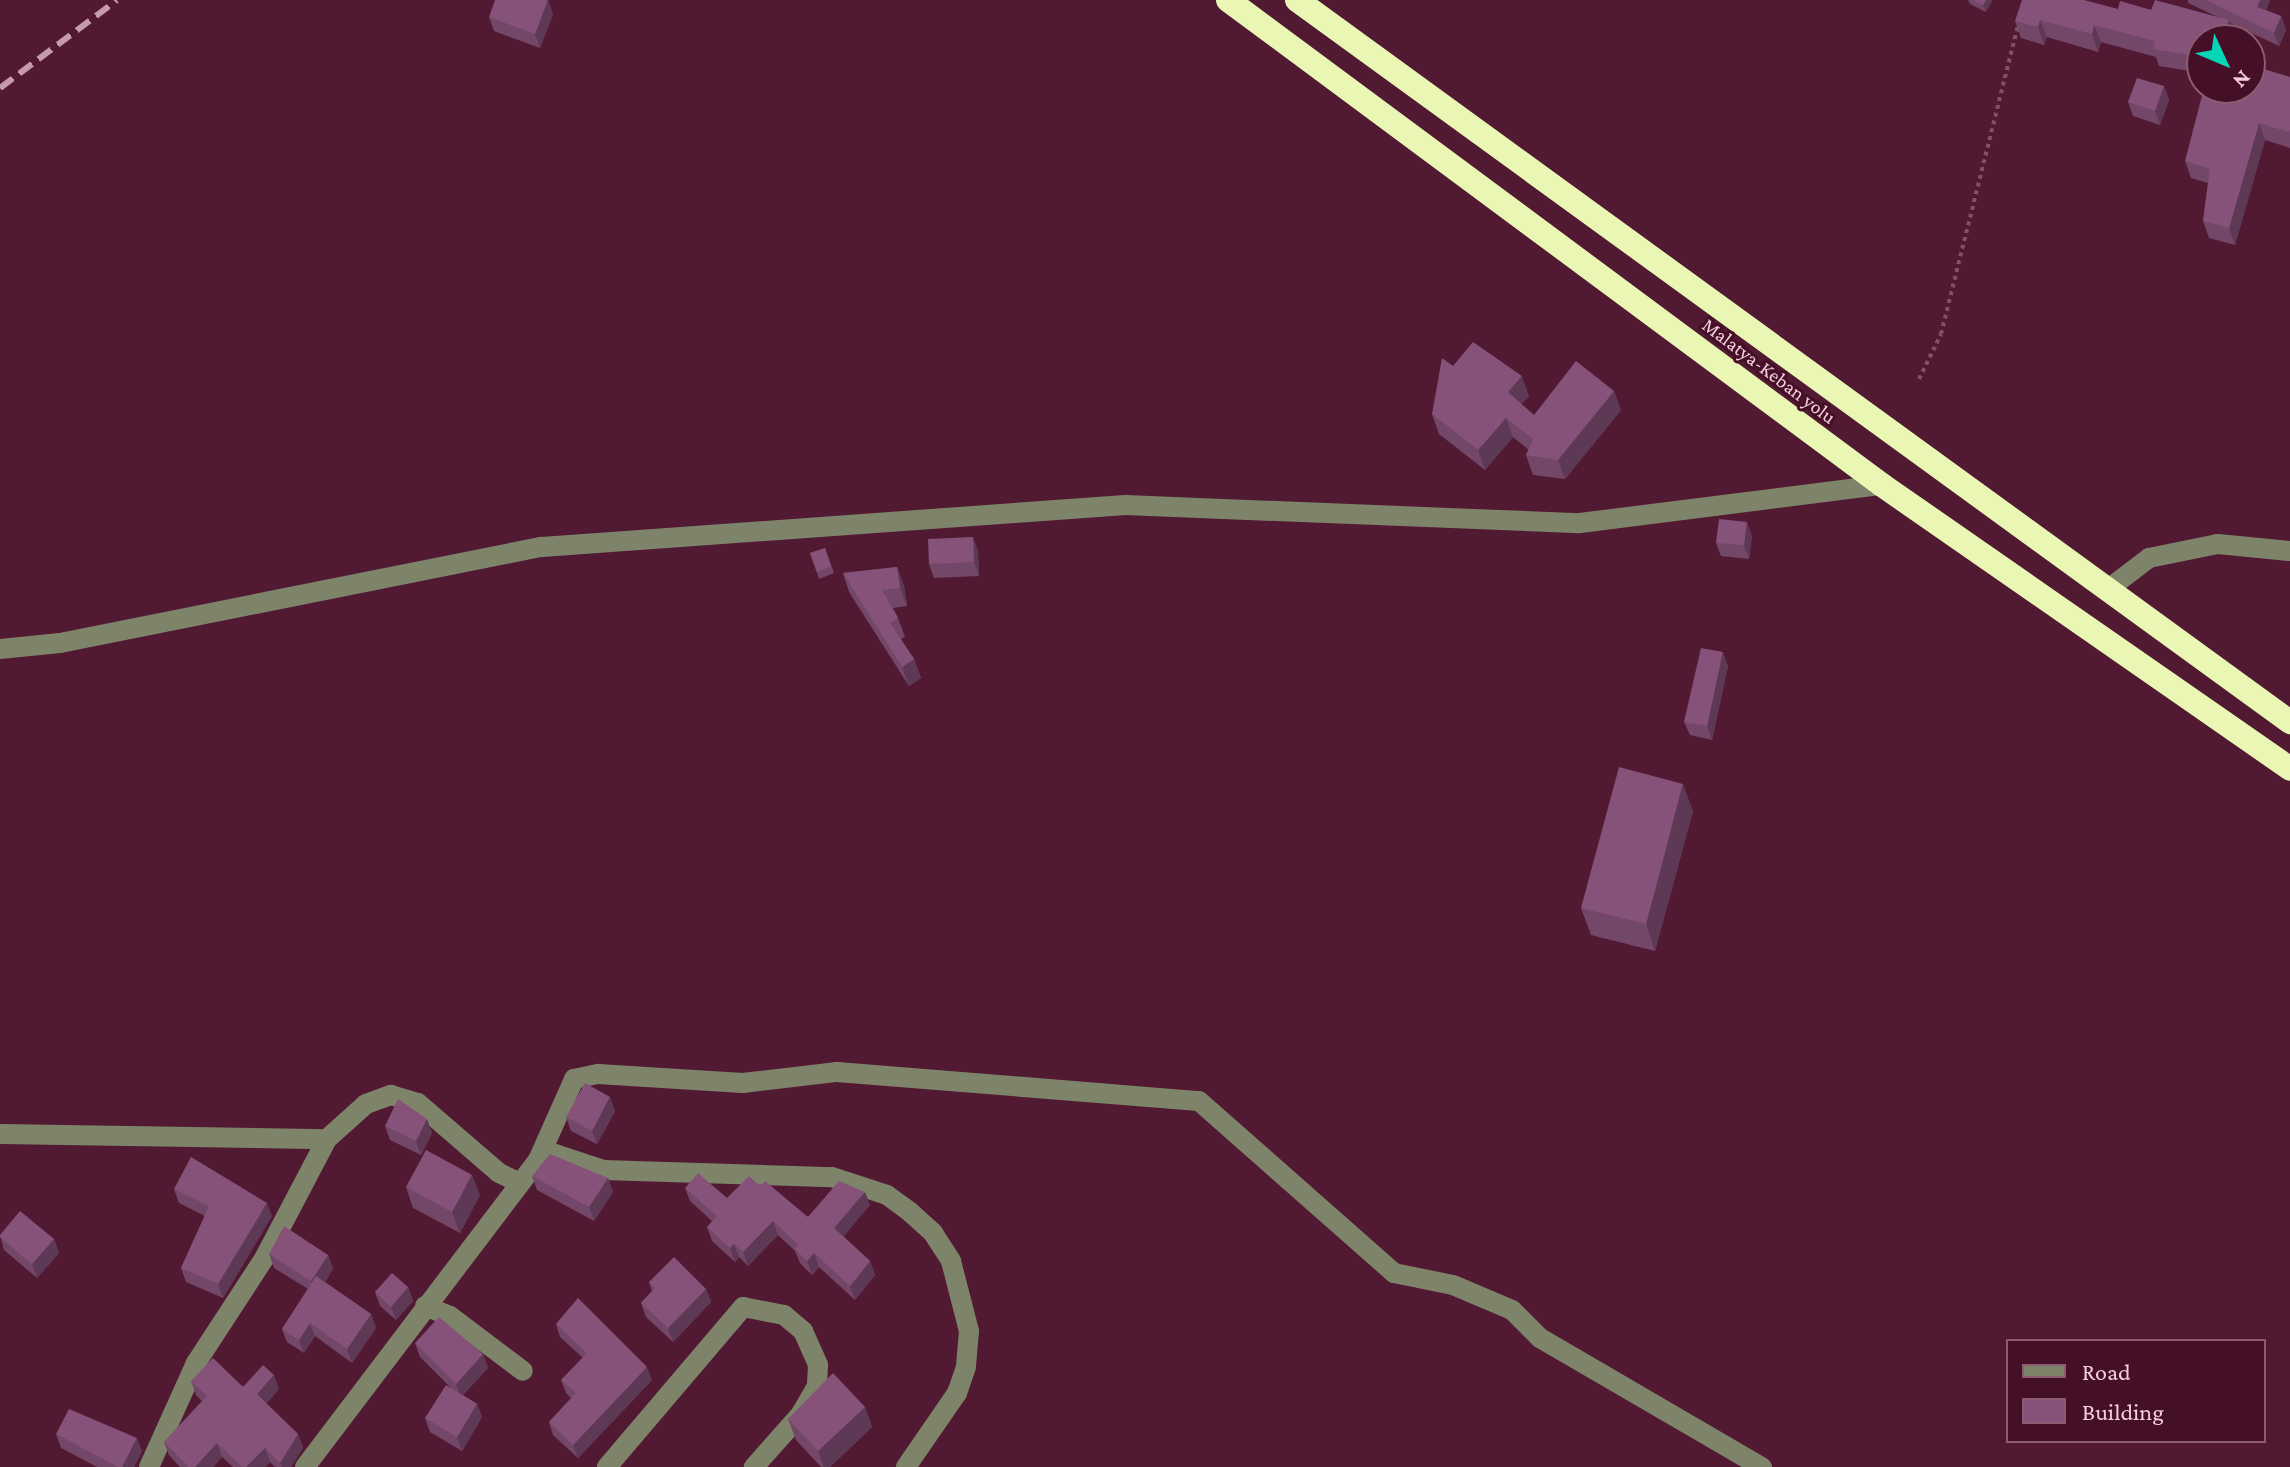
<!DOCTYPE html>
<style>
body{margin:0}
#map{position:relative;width:2290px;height:1467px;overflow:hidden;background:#521a32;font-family:"Crimson Pro",serif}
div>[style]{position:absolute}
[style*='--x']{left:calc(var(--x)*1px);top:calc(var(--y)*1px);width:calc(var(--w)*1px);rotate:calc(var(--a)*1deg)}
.path>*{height:4px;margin-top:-2px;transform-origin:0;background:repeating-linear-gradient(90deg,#835165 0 4px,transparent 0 8px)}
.minor>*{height:20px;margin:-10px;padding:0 10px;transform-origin:10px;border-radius:10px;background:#7e8469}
.highway>*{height:24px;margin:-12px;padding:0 12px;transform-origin:12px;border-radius:12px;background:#eaf7b4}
.rail>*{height:6px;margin-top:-3px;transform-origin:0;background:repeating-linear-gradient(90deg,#c59aaa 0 16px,transparent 0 24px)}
.wall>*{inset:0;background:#734768}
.shaded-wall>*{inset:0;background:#5e3955}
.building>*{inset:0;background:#865279}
span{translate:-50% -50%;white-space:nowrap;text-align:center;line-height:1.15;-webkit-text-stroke:6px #460f28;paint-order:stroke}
.street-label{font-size:20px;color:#f4cfdb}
.legend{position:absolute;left:2006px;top:1339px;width:260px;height:104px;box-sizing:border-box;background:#460f28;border:2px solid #8c5c70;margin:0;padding:10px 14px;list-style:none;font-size:24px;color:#f4cfdb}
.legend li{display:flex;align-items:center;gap:16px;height:40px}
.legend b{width:40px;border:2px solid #8c5c70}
.north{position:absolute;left:2186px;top:24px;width:80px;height:80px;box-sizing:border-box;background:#460f28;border:2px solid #8c5c70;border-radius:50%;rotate:134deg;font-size:22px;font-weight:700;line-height:32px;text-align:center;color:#f4cfdb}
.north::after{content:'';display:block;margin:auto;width:28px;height:36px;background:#06d5b6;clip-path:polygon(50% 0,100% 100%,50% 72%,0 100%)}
</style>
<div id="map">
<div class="path">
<div style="--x:1919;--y:379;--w:50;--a:-63.9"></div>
<div style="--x:1941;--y:334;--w:322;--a:-76"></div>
</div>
<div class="minor">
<div style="--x:2107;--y:590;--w:53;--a:-37.3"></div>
<div style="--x:2149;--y:558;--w:70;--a:-11.5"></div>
<div style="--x:2218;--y:544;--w:72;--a:5.6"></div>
<div style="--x:0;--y:649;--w:60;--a:-5.7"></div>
<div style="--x:60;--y:643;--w:491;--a:-11.3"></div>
<div style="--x:542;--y:547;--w:585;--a:-4.12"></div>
<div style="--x:1125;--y:505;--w:455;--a:2.3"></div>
<div style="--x:1580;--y:523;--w:304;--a:-7.2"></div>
<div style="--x:0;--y:1134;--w:327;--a:0.9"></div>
<div style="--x:538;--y:1160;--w:18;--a:-19"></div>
<div style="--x:555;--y:1154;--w:51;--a:18.4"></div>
<div style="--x:603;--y:1170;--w:229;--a:1.8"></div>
<div style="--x:832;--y:1177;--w:58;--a:18.1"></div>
<div style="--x:887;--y:1195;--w:29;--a:36"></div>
<div style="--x:910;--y:1212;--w:31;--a:42"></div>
<div style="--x:933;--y:1233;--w:33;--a:57"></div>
<div style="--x:951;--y:1261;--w:72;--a:75.6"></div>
<div style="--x:969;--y:1331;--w:36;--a:95"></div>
<div style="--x:966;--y:1367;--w:28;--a:109"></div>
<div style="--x:957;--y:1393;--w:90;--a:124.6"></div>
<div style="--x:425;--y:1306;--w:27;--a:22"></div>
<div style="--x:450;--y:1316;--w:91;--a:37"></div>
<div style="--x:149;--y:1467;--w:114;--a:-65.7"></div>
<div style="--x:196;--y:1363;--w:126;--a:-56.9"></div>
<div style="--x:265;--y:1257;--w:133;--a:-62.3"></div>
<div style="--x:327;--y:1139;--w:52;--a:-41.9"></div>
<div style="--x:366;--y:1104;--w:27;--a:-20"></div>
<div style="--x:391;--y:1095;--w:28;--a:17"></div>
<div style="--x:418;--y:1103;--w:107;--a:40.8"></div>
<div style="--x:499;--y:1173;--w:23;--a:25"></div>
<div style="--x:305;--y:1467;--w:385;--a:-52.8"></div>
<div style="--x:538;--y:1160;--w:89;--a:-66"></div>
<div style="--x:574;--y:1079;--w:25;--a:-12"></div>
<div style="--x:598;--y:1074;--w:145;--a:3.6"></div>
<div style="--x:743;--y:1083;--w:95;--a:-6.7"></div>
<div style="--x:837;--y:1072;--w:363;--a:4.6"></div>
<div style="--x:1199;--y:1101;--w:260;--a:41.4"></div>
<div style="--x:1394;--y:1273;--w:60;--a:11.5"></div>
<div style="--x:1453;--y:1285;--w:64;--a:23"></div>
<div style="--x:1512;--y:1310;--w:40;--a:45"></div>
<div style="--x:1540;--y:1338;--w:257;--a:30.2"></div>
<div style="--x:607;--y:1467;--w:210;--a:-49.6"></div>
<div style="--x:743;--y:1307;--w:42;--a:11"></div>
<div style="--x:784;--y:1315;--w:25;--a:40"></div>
<div style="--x:803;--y:1331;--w:37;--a:66"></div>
<div style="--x:818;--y:1365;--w:21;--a:93"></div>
<div style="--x:817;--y:1386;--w:32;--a:120"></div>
<div style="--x:801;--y:1414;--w:71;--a:131.6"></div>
</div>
<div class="highway">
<div style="--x:1228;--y:0;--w:814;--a:36.56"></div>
<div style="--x:1882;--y:485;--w:497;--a:34.8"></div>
<div style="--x:1297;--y:0;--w:1228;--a:36.02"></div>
</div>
<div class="rail">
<div style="--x:0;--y:88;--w:146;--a:-36.9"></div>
</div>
<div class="wall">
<div style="clip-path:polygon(1968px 0,1992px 0,1986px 12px,1970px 4px)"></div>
<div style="clip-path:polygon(2188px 0,2270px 0,2266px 10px,2281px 16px,2286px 30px,2279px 46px,2230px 23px,2236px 37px,2235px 40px,2202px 40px,2202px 73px,2159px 66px,2156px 57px,2101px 42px,2098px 52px,2047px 37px,2044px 45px,2021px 38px,2015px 21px,2118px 9px,2151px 10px,2220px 18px,2188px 3px)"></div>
<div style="clip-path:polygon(553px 14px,540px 48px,494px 31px,489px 17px)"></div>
<div style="clip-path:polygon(2259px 68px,2290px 77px,2290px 148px,2265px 140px,2235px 245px,2209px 238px,2203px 221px,2208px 183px,2191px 178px,2185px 161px)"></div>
<div style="clip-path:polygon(2164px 86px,2169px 100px,2160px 125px,2133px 116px,2128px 102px)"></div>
<div style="clip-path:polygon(1453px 366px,1529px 396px,1521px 404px,1534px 415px,1614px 391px,1621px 410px,1565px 479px,1533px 475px,1526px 455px,1529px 450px,1513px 437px,1485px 470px,1439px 434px,1432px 414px)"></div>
<div style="clip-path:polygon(1752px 536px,1749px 559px,1721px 556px,1716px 543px)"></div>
<div style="clip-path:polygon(973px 537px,978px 551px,979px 576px,934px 578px,929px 564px)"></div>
<div style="clip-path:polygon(825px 548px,834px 573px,819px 579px,810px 553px)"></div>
<div style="clip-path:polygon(897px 567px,904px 586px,907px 606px,893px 608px,898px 618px,905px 637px,901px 639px,914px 659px,921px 678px,909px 686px,849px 592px,843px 573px)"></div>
<div style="clip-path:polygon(1728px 666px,1712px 740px,1690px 735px,1684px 722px)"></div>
<div style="clip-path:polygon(1693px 811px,1655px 951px,1591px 935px,1581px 908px)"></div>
<div style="clip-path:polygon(615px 1111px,597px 1144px,571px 1131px,566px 1117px)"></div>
<div style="clip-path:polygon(427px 1119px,432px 1133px,421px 1155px,390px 1140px,385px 1126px)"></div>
<div style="clip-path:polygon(532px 1176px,608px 1178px,613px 1192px,594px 1221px,537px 1190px)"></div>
<div style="clip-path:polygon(760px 1186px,808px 1217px,870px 1205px,843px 1236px,870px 1261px,875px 1275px,855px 1300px,819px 1267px,812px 1275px,800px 1263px,795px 1251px,778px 1235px,748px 1266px,739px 1257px,735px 1262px,712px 1241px,707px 1227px,712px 1221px,690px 1201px,685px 1188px,727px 1198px)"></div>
<div style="clip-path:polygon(406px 1187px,480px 1195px,460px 1233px,413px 1208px)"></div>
<div style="clip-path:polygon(174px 1189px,272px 1216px,223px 1298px,186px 1282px,181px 1268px,205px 1216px,179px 1203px)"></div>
<div style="clip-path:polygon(0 1235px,54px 1239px,59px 1253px,37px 1278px,4px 1250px)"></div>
<div style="clip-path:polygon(269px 1254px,328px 1255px,333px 1269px,325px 1282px,371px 1314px,376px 1328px,352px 1363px,315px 1336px,304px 1353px,287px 1342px,282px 1329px,308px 1289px,274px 1268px)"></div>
<div style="clip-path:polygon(649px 1282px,706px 1289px,711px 1302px,673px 1342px,646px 1317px,641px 1303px,652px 1291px)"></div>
<div style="clip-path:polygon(408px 1287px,413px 1301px,396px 1320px,380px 1306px,375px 1292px)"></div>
<div style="clip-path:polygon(556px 1324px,652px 1380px,578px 1458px,553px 1435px,549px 1422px,571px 1398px,566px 1393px,561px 1380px,583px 1358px,560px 1337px)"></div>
<div style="clip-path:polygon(415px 1343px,483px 1354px,488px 1368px,463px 1395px,477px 1404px,482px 1417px,462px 1451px,430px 1432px,425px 1418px,451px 1388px,420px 1357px)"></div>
<div style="clip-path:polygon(191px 1381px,279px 1389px,266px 1404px,298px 1434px,303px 1448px,291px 1467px,275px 1467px,270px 1462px,265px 1467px,233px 1467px,222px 1457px,213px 1467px,180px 1467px,169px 1455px,164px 1442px,202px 1401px,196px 1395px)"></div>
<div style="clip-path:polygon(865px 1407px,872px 1427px,830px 1467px,821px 1467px,796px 1440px,788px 1419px)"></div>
<div style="clip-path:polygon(56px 1434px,142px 1451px,134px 1467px,97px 1467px,61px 1448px)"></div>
</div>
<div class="shaded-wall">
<div style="clip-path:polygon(548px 0,553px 14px,540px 48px,535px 34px)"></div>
<div style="clip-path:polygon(1986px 0,1992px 0,1986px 12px,1983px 5px)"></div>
<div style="clip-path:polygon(2260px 0,2270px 0,2262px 20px,2257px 7px)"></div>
<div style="clip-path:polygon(2281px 16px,2286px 30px,2279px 46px,2274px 33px)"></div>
<div style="clip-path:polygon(2040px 20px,2047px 37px,2044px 45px,2038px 27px)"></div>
<div style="clip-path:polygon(2229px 20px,2236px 37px,2235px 40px,2222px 40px)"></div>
<div style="clip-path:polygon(2094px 25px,2101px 42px,2098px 52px,2092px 34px)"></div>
<div style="clip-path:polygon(2164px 86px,2169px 100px,2160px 125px,2155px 111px)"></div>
<div style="clip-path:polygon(2259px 123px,2265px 140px,2235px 245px,2229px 228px)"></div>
<div style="clip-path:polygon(1522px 376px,1529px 396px,1515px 411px,1508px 392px)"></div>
<div style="clip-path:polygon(1614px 391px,1621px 410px,1565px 479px,1558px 460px)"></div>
<div style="clip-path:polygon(1506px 418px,1513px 437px,1485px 470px,1478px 450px)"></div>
<div style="clip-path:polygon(1747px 522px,1752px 536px,1749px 559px,1744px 545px)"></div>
<div style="clip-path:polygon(973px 537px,978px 551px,979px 576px,974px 562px)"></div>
<div style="clip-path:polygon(897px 567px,904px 586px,907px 606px,900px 588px)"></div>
<div style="clip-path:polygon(1723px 652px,1728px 666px,1712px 740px,1707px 726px)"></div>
<div style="clip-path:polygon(914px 659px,921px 678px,909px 686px,902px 667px)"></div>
<div style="clip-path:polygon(1683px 784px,1693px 811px,1655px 951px,1646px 924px)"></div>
<div style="clip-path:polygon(610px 1097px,615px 1111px,597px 1144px,592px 1131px)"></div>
<div style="clip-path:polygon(427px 1119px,432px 1133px,421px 1155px,416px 1141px)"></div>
<div style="clip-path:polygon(472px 1175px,480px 1195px,460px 1233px,452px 1212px)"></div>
<div style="clip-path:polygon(608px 1178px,613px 1192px,594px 1221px,589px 1207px)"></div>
<div style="clip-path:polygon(865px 1192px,870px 1205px,839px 1242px,834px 1228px)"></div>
<div style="clip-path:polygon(267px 1203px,272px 1216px,223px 1298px,218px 1284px)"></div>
<div style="clip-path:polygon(773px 1221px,778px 1235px,748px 1266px,743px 1252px)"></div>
<div style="clip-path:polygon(54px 1239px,59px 1253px,37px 1278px,32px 1264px)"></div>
<div style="clip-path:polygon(734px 1244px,739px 1257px,735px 1262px,730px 1248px)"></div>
<div style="clip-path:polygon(814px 1253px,819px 1267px,812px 1275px,807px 1261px)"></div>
<div style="clip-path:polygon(328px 1255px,333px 1269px,316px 1295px,311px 1281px)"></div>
<div style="clip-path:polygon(870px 1261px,875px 1275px,855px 1300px,850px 1286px)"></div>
<div style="clip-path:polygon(408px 1287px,413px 1301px,396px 1320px,391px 1307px)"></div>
<div style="clip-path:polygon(706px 1289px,711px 1302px,673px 1342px,668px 1328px)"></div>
<div style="clip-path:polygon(371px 1314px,376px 1328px,352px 1363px,347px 1349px)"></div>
<div style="clip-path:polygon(310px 1323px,315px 1336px,304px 1353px,299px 1340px)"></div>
<div style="clip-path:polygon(483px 1354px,488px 1368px,461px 1397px,456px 1384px)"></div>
<div style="clip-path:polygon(647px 1367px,652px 1380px,578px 1458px,573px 1445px)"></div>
<div style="clip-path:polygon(274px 1375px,279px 1389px,262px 1408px,257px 1394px)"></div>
<div style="clip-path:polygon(477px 1404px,482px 1417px,462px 1451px,457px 1437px)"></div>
<div style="clip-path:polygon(865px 1407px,872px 1427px,830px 1467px,824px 1467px,818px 1451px)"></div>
<div style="clip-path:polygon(298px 1434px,303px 1448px,291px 1467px,282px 1467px,280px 1463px)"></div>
<div style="clip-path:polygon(137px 1438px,142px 1451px,134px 1467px,122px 1467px)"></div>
<div style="clip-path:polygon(217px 1443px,222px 1457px,213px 1467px,195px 1467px)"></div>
<div style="clip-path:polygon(265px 1448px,270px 1462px,265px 1467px,246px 1467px)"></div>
</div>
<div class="building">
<div style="clip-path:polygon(495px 0,548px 0,535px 34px,489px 17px)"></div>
<div style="clip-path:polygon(1973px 0,1986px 0,1983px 5px)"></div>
<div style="clip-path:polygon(2022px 0,2084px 0,2118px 9px,2120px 1px,2151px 10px,2155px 0,2229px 20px,2222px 40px,2202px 40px,2202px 57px,2153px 49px,2155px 41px,2094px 25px,2092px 34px,2040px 20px,2038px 27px,2015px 21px)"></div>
<div style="clip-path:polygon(2206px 0,2260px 0,2257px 7px,2281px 16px,2274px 33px)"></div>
<div style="clip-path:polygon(2250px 57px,2256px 59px,2254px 66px,2290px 77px,2290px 130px,2289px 132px,2259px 123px,2229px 228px,2203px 221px,2210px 169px,2185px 161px,2204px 88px,2250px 88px)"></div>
<div style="clip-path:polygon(2137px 78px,2164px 86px,2155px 111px,2128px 102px)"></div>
<div style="clip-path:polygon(1473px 342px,1522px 376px,1508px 392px,1534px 415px,1576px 361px,1614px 391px,1558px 460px,1526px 455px,1533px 439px,1506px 418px,1478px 450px,1432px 414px,1442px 358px,1453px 366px)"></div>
<div style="clip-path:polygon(1719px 519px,1747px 522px,1744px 545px,1716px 543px)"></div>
<div style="clip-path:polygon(973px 537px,974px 562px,929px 564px,928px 539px)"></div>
<div style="clip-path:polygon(825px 548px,831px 566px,817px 572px,810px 553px)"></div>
<div style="clip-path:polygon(897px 567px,900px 588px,882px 590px,898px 618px,890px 623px,914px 659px,902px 667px,843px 573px)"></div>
<div style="clip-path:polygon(1701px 648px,1723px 652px,1707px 726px,1684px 722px)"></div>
<div style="clip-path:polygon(1619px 767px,1683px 784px,1646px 924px,1581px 908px)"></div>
<div style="clip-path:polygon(585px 1083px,610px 1097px,592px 1131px,566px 1117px)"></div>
<div style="clip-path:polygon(398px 1099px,427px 1119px,416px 1141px,385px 1126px)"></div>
<div style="clip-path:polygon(426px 1150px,472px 1175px,452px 1212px,406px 1187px)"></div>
<div style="clip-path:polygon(550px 1154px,608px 1178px,589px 1207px,532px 1176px)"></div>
<div style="clip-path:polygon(191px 1157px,267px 1203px,218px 1284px,181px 1268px,209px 1206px,174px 1189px)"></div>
<div style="clip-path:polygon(698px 1173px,727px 1198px,749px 1176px,760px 1186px,765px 1181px,808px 1217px,839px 1181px,865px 1192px,834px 1228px,870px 1261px,850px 1286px,814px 1253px,807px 1261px,795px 1249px,798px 1245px,773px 1221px,743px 1252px,734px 1244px,730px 1248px,707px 1227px,717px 1216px,685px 1188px)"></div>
<div style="clip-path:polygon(20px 1211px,54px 1239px,32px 1264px,0 1237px,0 1235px)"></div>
<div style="clip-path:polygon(284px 1226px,328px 1255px,311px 1281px,269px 1254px)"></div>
<div style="clip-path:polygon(674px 1257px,706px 1289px,668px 1328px,641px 1303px,655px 1288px,649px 1282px)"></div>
<div style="clip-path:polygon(392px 1273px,408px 1287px,391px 1307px,375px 1292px)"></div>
<div style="clip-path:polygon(316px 1276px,371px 1314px,347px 1349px,310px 1323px,299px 1340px,282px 1329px)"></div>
<div style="clip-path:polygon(578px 1298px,647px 1367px,573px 1445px,549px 1422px,576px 1393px,561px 1380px,587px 1353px,556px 1324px)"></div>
<div style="clip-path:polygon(439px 1317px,483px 1354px,456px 1384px,415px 1343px)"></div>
<div style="clip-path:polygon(213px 1358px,243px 1387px,263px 1365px,274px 1375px,257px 1394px,298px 1434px,280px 1463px,265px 1448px,246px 1467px,242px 1467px,217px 1443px,195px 1467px,189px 1467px,164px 1442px,207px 1396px,191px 1381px)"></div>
<div style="clip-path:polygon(833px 1373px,865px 1407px,818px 1451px,788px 1419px)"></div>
<div style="clip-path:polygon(446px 1385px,477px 1404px,457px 1437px,425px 1418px)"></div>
<div style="clip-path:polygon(69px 1409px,137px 1438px,122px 1467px,118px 1467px,56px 1434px)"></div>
</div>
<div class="street-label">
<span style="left:1769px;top:371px;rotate:37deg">Malatya-Keban yolu</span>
</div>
<ul class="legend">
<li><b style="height:10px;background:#7e8469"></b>Road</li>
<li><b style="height:22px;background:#865279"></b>Building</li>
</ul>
<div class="north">N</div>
</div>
